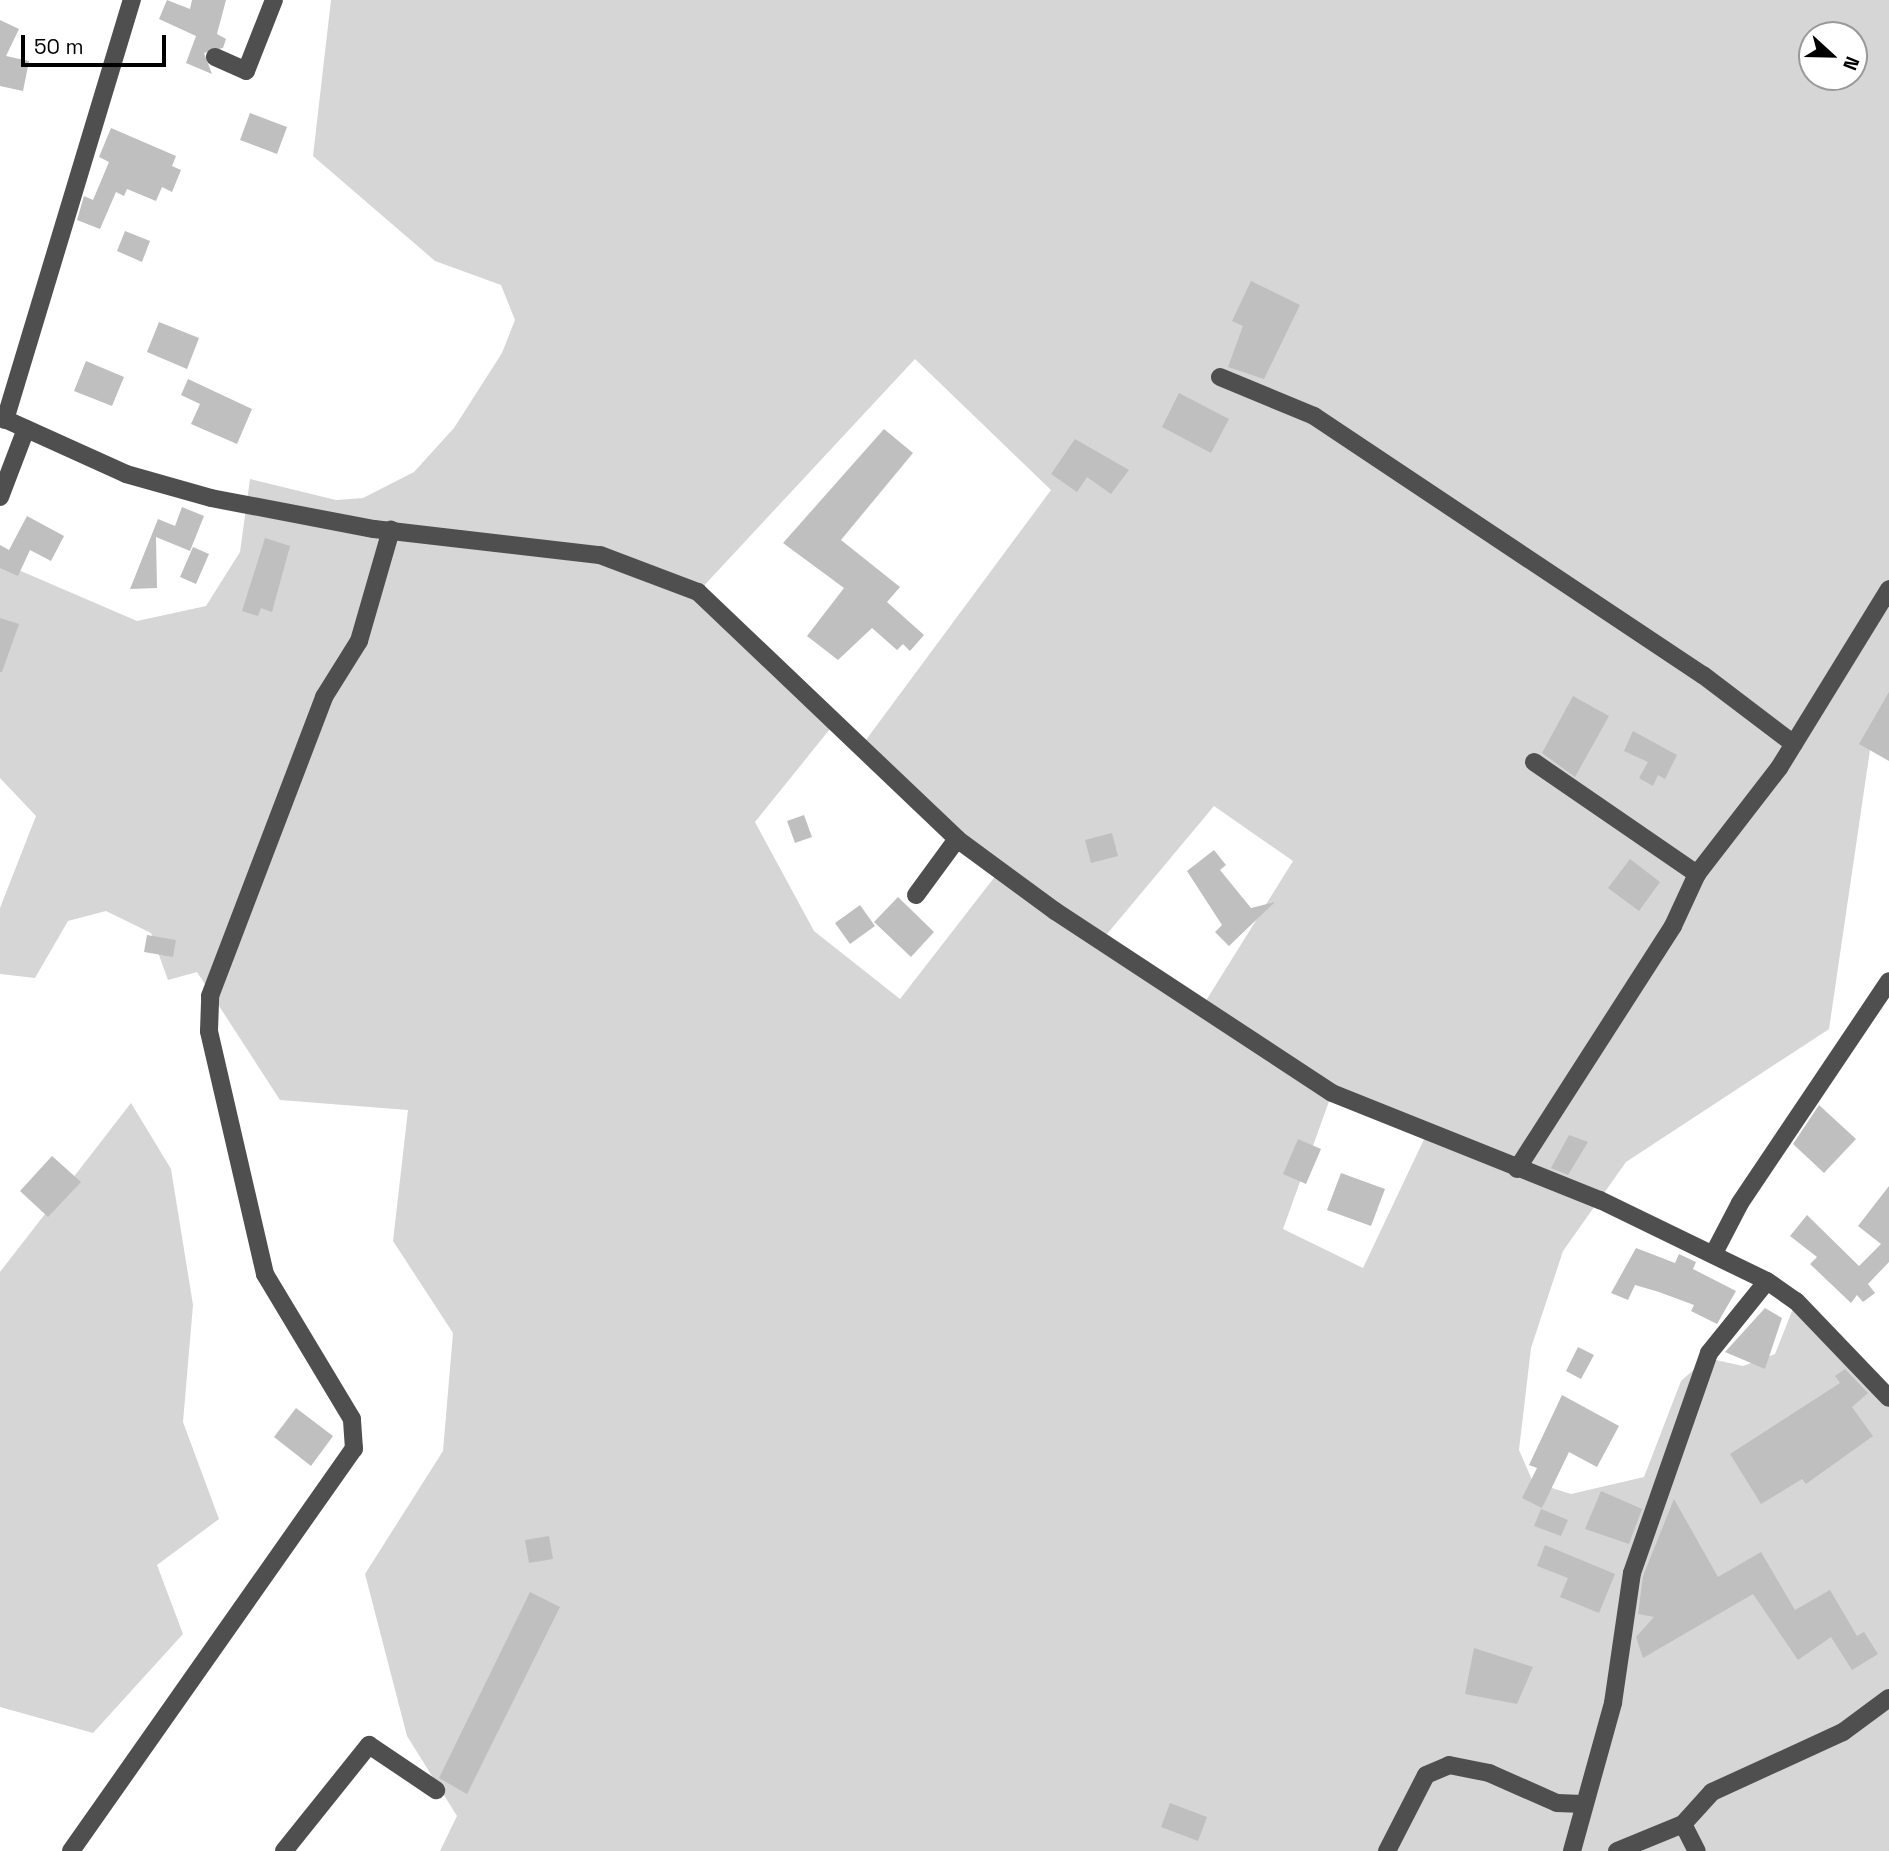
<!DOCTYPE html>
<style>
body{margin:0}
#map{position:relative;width:1889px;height:1851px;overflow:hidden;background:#fff;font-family:"Space Grotesk",sans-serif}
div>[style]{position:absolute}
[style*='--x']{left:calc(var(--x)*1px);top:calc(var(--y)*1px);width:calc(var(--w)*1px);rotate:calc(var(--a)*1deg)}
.green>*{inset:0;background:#d6d6d6}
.building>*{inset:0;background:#bfbfbf}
.minor>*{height:18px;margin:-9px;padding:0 9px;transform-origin:9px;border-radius:9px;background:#4f4f4f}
span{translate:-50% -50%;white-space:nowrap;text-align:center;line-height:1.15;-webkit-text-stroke:7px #fff;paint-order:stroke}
.north{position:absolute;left:1798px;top:21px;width:70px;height:70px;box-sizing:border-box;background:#fff;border:2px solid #999;border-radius:50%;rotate:112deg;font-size:19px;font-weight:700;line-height:28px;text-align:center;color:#000}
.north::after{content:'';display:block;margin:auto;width:24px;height:32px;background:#000;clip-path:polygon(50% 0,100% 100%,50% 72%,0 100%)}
.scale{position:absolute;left:21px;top:35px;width:145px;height:32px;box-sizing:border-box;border:4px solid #000;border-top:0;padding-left:9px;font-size:21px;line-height:24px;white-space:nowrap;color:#000;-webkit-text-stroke:5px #fff;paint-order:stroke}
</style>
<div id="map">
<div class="green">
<div style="clip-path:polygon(evenodd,331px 0,1889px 0,1889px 712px,1875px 716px,1829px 1029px,1626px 1162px,1563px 1251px,1531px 1348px,1519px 1450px,1533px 1482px,1571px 1494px,1644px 1477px,1681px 1381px,1707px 1358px,1743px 1366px,1775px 1354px,1796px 1301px,1889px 1398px,1889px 1851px,440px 1851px,457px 1816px,407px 1736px,365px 1574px,443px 1451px,453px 1333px,393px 1241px,408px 1110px,280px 1100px,197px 972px,168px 980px,151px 933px,106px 911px,68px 921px,35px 978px,0 974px,0 908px,36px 816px,0 778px,0 562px,137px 621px,206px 606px,240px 552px,250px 479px,336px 500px,363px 498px,414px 472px,454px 428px,502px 353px,515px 320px,501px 285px,435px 261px,313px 156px,331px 0,1812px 35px,1854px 35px,1854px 77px,1812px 77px,1812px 35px,331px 0,915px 359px,1051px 490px,860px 748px,1000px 870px,900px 999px,814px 931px,755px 822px,834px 724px,698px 592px,915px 359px,331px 0,1214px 806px,1293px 861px,1202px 1007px,1102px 940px,1214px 806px,331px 0,1332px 1093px,1426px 1135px,1363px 1268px,1283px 1229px,1332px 1093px)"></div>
<div style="clip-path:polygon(131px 1103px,171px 1169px,193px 1305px,183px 1422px,219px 1519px,157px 1565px,183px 1634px,93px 1733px,0 1707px,0 1272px)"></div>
</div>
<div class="building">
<div style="clip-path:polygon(167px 0,190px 9px,192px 0,226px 0,217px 34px,226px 39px,223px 48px,204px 53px,212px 74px,186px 63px,196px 36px,159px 19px)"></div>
<div style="clip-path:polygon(0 20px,19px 29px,6px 56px,29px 61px,23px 91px,0 86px)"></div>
<div style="clip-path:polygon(250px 113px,287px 127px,277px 154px,240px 140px)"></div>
<div style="clip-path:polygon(111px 128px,176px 156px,172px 166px,181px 170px,172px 192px,162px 187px,156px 201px,127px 189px,124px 196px,116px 192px,100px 229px,77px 220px,84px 196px,93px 200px,109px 162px,99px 157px)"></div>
<div style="clip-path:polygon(125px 231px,150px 241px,142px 262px,117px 251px)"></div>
<div style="clip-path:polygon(1251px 281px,1300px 305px,1264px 379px,1228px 367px,1243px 326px,1232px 321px)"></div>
<div style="clip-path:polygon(159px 322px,199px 338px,187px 369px,147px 352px)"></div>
<div style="clip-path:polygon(86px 361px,124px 377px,112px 406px,74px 391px)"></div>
<div style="clip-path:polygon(188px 379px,252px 409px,237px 444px,191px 424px,200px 404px,181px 395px)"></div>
<div style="clip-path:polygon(1179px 393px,1229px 419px,1211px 453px,1162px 427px)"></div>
<div style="clip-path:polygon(884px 429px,913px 453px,841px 540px,900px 587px,887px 602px,924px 635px,910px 651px,903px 644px,897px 650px,872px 628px,838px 660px,807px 636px,844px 588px,783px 543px)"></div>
<div style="clip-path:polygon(1075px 439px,1129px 470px,1111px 494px,1087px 477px,1077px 492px,1051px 474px)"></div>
<div style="clip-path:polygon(182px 507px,204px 516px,190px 551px,156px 537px,157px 588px,130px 589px,158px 519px,175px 526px)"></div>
<div style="clip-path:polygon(27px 516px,64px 536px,51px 561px,30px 550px,18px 576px,0 568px,0 545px,9px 550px)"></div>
<div style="clip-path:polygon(265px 538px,290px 546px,272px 612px,261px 608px,258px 616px,242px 611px)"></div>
<div style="clip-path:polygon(193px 547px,209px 554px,196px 584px,180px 577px)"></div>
<div style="clip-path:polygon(0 618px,19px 624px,2px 672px,0 672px)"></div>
<div style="clip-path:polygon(1889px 692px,1889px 761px,1859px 744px)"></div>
<div style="clip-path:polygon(1573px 696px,1609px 716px,1575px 777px,1542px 753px)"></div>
<div style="clip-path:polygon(1633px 731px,1677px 755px,1665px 779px,1658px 775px,1653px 786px,1639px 778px,1648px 762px,1624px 751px)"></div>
<div style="clip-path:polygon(804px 815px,812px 837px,795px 843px,787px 821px)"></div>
<div style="clip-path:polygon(1112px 833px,1118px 856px,1091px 863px,1085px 840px)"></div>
<div style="clip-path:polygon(1214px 850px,1226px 865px,1220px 870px,1251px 908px,1275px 902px,1229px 946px,1215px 932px,1222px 925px,1187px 871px)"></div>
<div style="clip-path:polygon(1630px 859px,1660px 882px,1639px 911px,1608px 888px)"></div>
<div style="clip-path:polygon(898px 897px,934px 932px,911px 957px,874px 922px)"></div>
<div style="clip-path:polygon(860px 905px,875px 926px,850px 944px,835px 923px)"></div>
<div style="clip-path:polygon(147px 935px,176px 940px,173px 957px,144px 952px)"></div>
<div style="clip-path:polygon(1819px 1105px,1856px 1139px,1824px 1173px,1793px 1144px)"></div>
<div style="clip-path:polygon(1569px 1135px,1588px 1142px,1568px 1175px,1551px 1168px)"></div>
<div style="clip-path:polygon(1298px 1139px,1321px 1149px,1306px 1184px,1283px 1174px)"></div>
<div style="clip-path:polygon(52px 1156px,81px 1182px,48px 1217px,20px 1191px)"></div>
<div style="clip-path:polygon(1341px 1173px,1385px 1189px,1371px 1226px,1327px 1210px)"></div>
<div style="clip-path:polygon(1889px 1186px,1889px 1262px,1868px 1284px,1875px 1293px,1863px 1302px,1857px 1295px,1851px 1303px,1810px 1264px,1817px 1257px,1790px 1236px,1807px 1215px,1859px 1266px,1881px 1244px,1858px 1226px)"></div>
<div style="clip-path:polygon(1636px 1248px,1675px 1263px,1679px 1254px,1696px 1262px,1693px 1269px,1736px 1291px,1717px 1324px,1691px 1311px,1694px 1305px,1659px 1292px,1635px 1285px,1628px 1300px,1611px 1293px)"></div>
<div style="clip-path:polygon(1765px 1308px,1782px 1318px,1765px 1369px,1725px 1352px)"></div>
<div style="clip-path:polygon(1578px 1347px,1594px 1355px,1581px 1379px,1566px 1371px)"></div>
<div style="clip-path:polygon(1845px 1369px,1868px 1393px,1852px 1407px,1873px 1436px,1806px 1484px,1802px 1479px,1761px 1504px,1730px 1454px,1840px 1383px,1835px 1376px)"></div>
<div style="clip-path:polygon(1562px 1395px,1619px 1426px,1597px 1467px,1569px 1452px,1542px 1508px,1522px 1498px,1537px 1468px,1529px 1465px)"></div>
<div style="clip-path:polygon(296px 1408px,333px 1436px,311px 1466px,274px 1437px)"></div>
<div style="clip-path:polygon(1601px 1491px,1642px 1509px,1629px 1544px,1585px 1529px)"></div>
<div style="clip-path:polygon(1674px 1499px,1718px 1577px,1761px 1552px,1795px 1610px,1830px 1590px,1857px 1636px,1864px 1632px,1878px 1654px,1852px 1670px,1831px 1637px,1798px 1660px,1753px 1594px,1643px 1658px,1636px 1637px,1654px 1617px,1638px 1614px,1643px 1576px)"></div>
<div style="clip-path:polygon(1541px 1509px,1568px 1520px,1561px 1536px,1534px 1526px)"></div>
<div style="clip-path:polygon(549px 1536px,553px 1559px,529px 1563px,525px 1540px)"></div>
<div style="clip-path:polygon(1545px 1545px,1615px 1574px,1599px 1613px,1560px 1597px,1568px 1578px,1537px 1566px)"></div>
<div style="clip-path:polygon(530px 1592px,560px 1607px,467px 1794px,439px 1778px)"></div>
<div style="clip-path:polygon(1474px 1648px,1533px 1667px,1517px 1704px,1465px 1694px)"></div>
<div style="clip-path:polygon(1170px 1803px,1207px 1817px,1198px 1841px,1161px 1827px)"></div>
</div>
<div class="minor">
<div style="--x:215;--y:57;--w:34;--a:24"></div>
<div style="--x:246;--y:71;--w:76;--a:-68.5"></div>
<div style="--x:1220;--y:377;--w:102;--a:22.5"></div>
<div style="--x:1314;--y:416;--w:467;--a:33.7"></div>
<div style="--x:1703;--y:675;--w:114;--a:37.2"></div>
<div style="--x:0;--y:417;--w:138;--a:24.3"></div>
<div style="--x:126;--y:474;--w:88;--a:15.8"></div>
<div style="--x:211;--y:498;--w:166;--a:10.8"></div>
<div style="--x:374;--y:529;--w:227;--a:6.6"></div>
<div style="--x:600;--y:555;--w:105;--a:20.7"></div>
<div style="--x:698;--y:592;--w:358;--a:43.6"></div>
<div style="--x:957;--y:839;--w:122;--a:36.3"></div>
<div style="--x:1055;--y:911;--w:331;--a:33.3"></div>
<div style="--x:1332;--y:1093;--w:289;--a:21.8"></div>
<div style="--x:1600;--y:1200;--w:186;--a:25.9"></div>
<div style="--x:1767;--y:1281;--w:35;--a:35"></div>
<div style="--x:1796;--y:1301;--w:134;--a:46.2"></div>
<div style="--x:5;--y:420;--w:439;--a:-73.2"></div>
<div style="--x:0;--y:497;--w:73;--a:-69.1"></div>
<div style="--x:1534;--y:762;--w:198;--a:34.5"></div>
<div style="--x:916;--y:895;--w:69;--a:-53.8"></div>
<div style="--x:1517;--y:1169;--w:289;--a:-57.3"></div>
<div style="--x:1673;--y:926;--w:57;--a:-65.2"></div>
<div style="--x:1697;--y:874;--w:134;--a:-52.3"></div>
<div style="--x:1779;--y:768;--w:210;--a:-58.4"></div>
<div style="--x:1714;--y:1253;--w:56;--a:-62.5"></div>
<div style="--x:1740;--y:1203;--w:267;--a:-56.1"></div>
<div style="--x:1683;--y:1824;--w:30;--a:63"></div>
<div style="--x:71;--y:1851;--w:492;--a:-54.9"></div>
<div style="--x:354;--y:1449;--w:30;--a:-94"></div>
<div style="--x:352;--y:1419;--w:169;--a:-121"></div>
<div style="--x:265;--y:1274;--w:249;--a:-103"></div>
<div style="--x:209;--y:1031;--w:35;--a:-88"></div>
<div style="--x:210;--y:996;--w:320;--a:-69.1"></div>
<div style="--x:324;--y:697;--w:66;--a:-58"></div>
<div style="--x:359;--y:641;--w:116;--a:-73.9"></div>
<div style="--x:284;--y:1851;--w:136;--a:-51.3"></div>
<div style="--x:369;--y:1745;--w:81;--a:33.9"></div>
<div style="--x:1387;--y:1851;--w:85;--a:-62.8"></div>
<div style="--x:1426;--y:1775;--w:25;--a:-23"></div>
<div style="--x:1449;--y:1765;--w:41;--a:11.3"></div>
<div style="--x:1489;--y:1773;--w:74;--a:23.8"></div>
<div style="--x:1557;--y:1803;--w:26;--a:2"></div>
<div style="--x:1572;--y:1851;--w:154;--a:-74.5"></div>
<div style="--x:1613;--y:1703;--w:131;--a:-81.7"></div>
<div style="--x:1632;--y:1573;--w:233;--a:-70.7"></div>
<div style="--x:1709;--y:1353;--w:92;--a:-51.1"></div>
<div style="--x:1617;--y:1851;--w:71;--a:-22.2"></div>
<div style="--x:1683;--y:1824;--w:43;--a:-47.8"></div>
<div style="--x:1712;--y:1792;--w:144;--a:-24.6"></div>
<div style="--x:1843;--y:1732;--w:57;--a:-36.5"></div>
</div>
<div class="north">N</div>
<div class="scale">50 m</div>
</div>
